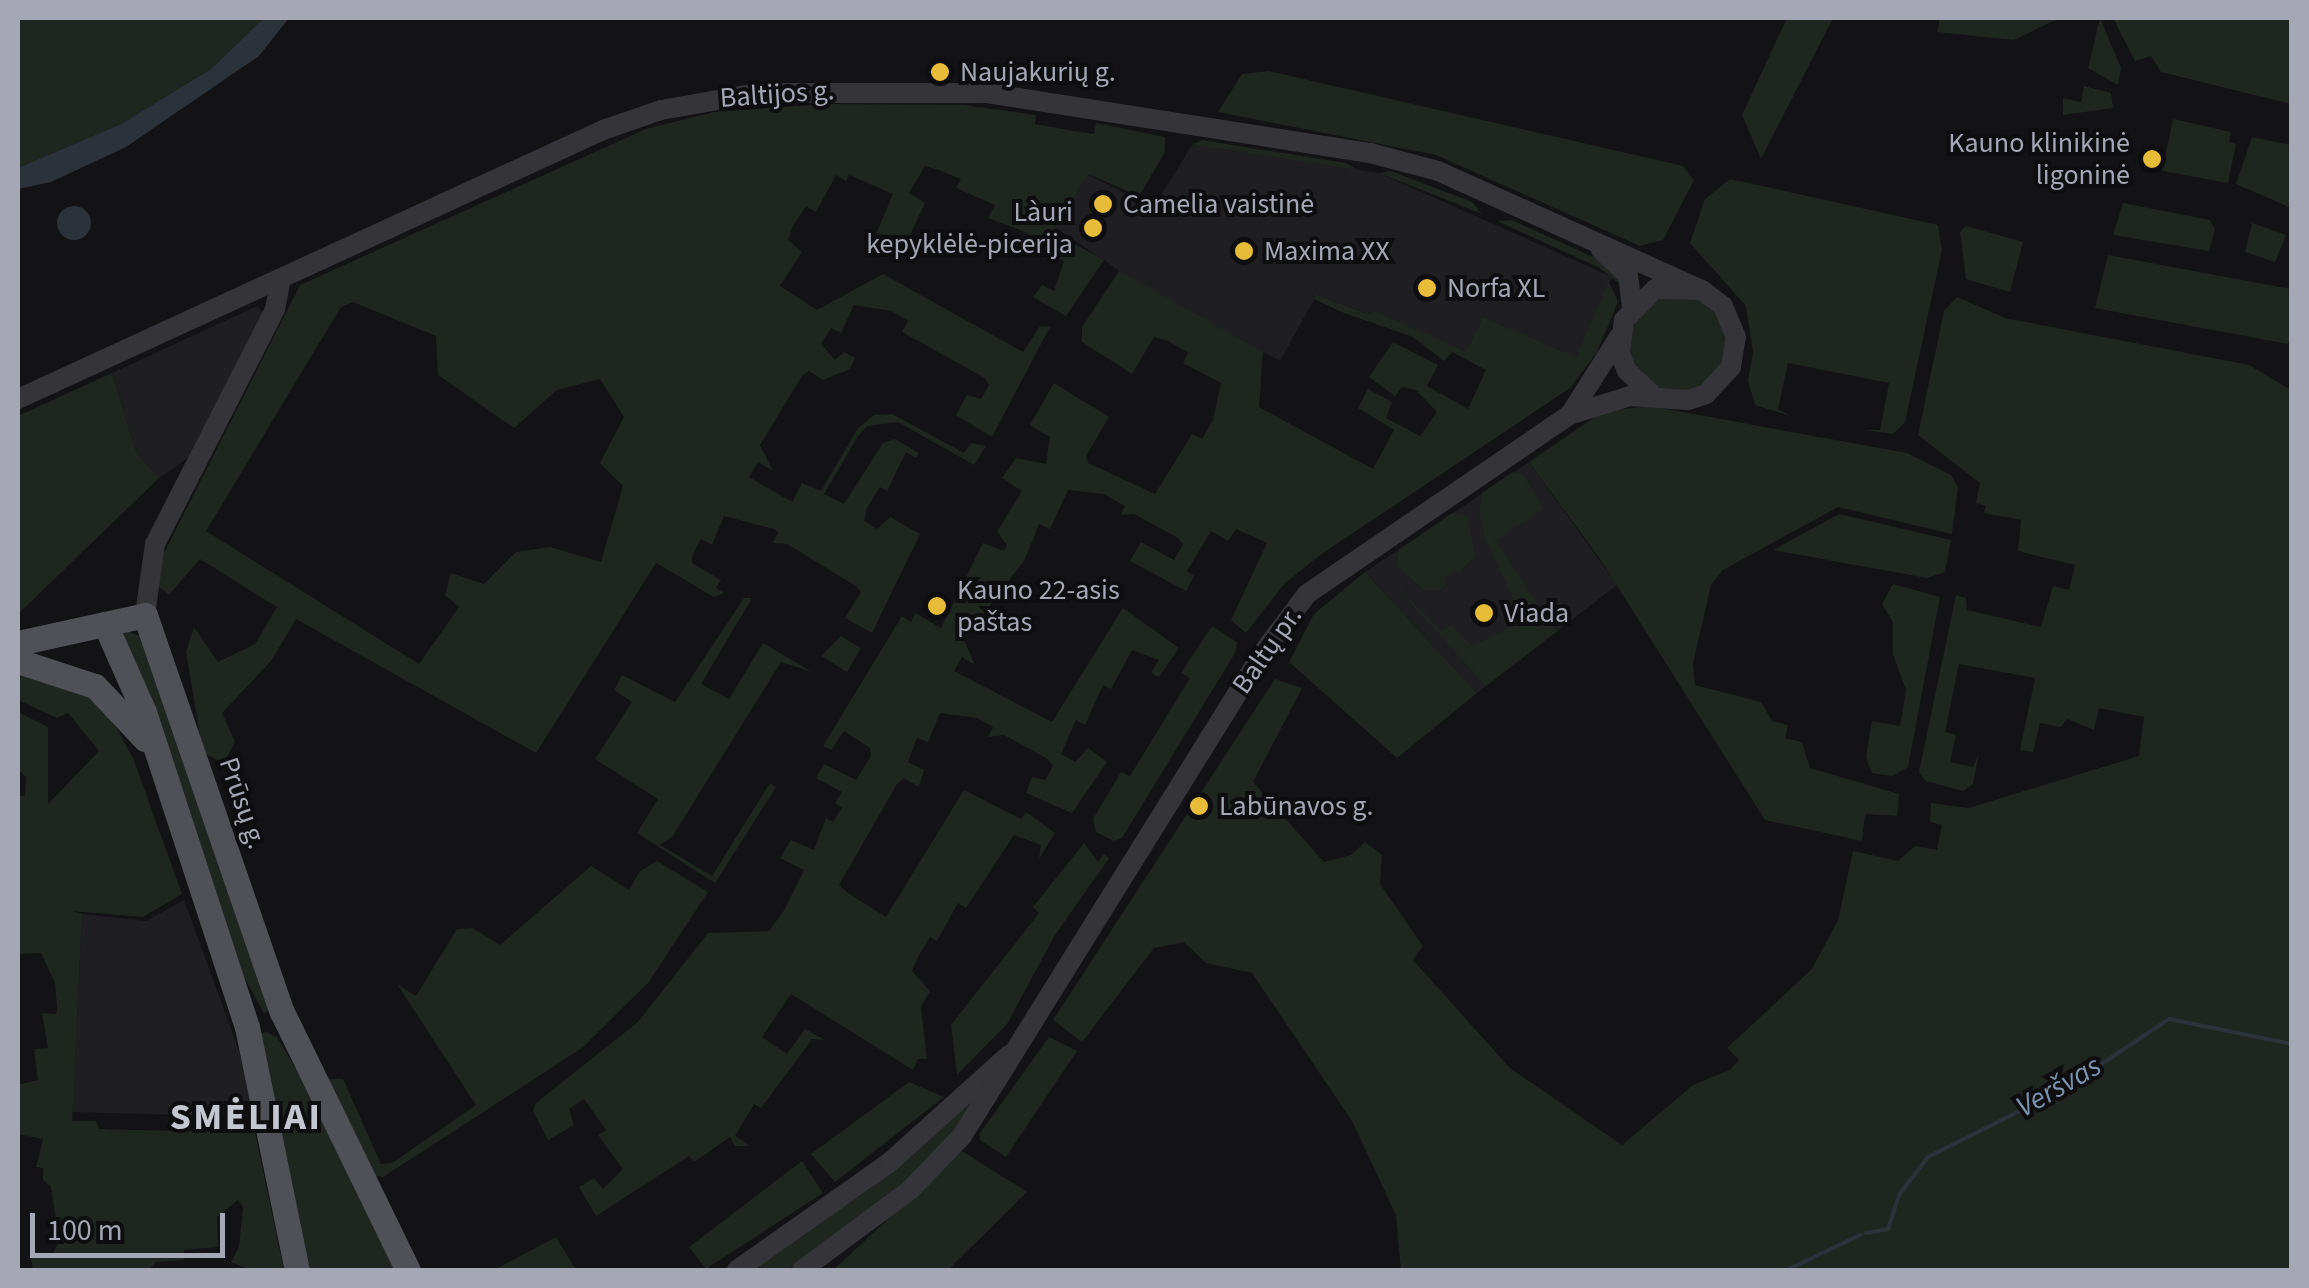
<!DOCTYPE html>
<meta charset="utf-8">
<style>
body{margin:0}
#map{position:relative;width:2309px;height:1288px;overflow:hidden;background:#131214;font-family:"Source Sans 3",sans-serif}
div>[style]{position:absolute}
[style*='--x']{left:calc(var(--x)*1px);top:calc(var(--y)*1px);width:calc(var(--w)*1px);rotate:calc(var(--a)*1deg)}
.built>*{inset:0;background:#1f1e21}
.green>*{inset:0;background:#1f2620}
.round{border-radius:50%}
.water>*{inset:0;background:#2c3239}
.stream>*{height:4px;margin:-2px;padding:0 2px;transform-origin:2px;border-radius:2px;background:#2c3239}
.minor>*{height:20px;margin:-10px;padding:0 10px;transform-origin:10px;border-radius:10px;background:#343439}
.major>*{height:25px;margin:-12.5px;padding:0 12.5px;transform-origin:12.5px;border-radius:12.5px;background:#505157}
.dots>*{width:28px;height:28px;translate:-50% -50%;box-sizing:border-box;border:5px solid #0e0d0f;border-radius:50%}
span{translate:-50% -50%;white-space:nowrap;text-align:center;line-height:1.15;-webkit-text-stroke:8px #0e0d0f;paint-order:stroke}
.poi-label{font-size:28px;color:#a5a8b4}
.left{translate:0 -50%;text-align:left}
.right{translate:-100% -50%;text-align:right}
.street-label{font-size:28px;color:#a5a8b4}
.water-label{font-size:30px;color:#7d92ad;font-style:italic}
.district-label{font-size:38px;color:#c5c7d0;font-weight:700;letter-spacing:2.5px}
.frame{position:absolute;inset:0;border:20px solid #a5a8b4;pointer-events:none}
.scale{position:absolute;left:30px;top:1213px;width:195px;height:45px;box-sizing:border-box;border:5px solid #a5a8b4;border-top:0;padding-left:12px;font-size:30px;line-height:35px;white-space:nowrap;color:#a5a8b4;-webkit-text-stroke:8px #0e0d0f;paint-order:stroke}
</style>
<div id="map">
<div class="built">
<div style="clip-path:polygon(1192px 145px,1379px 173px,1612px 277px,1576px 358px,1483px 317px,1466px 353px,1375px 311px,1367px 314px,1317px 294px,1280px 361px,1158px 297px,1055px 227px,1087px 174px,1153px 208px)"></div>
<div style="clip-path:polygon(257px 306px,263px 312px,188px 458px,159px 478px,136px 452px,112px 373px)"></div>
<div style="clip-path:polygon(1529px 462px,1617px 585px,1477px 693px,1365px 572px)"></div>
<div style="clip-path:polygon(184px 900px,239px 1051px,255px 1117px,72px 1112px,82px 914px,146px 921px)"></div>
</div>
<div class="green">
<div style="clip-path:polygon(18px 18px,264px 18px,211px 69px,121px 124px,18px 168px)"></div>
<div style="clip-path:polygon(1787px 18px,1833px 18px,1761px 159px,1742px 115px)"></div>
<div style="clip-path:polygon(1940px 18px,2059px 18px,2014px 40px,1937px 32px)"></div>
<div style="clip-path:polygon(2100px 18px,2121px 68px,2118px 85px,2088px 68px)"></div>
<div style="clip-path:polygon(2113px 18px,2291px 18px,2291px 104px,2161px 72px,2151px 56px,2135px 61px)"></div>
<div style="clip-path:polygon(1269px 71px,1683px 166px,1694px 180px,1663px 240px,1640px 246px,1436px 155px,1218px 112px,1242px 74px)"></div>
<div style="clip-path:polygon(2084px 86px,2111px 93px,2113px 108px,2063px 115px,2063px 98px,2081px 102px)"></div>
<div style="clip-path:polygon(evenodd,827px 104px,964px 105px,1036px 115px,1035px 124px,1074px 131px,1094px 134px,1096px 123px,1165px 137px,1165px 152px,1139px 196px,1088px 174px,1055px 226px,1060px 236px,1104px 260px,1066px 316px,1033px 297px,1042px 285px,1054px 291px,1064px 261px,1025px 244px,1030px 236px,1025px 232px,988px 218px,995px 205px,956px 188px,961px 179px,939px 170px,925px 166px,909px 193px,925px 203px,909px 237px,876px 234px,893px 194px,849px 175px,846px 181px,836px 175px,816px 212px,806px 206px,793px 226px,788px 240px,802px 252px,780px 286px,817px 310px,883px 274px,1023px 352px,1040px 326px,1050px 327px,992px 437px,956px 415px,967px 395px,981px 399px,989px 385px,985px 378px,902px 332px,908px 321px,892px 311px,854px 305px,841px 333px,831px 328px,821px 344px,835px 360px,844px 352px,855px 358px,850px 369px,823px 380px,809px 371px,802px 376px,760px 445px,773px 471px,758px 462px,749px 477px,792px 502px,802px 483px,821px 491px,858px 428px,874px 415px,892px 414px,964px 453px,971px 443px,986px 446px,974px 465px,898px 422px,867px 426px,858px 436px,824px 494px,844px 504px,883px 443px,895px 439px,919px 453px,916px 458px,906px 452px,887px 491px,880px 487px,867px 508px,864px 521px,877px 529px,890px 517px,920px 534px,872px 633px,845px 618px,861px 592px,856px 586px,787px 544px,772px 543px,779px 532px,774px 529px,724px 516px,712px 545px,701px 539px,692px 556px,692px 563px,721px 580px,716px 588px,724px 593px,714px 597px,656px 563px,536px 753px,296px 619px,271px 661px,222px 713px,235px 742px,224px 763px,203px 753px,186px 652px,194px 627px,218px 662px,255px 644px,277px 607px,200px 559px,169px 595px,158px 586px,161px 559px,300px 285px,646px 129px,714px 112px,827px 104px,353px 302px,436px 336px,438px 375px,514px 428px,557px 390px,600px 379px,624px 417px,600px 463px,623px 486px,601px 562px,550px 547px,516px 552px,484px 584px,451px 573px,445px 595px,459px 607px,419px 664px,206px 531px,341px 307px,353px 302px)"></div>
<div style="clip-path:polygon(2173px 119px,2231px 132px,2229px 142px,2236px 144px,2228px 183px,2162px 171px)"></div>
<div style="clip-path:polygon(2252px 137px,2291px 145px,2289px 207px,2236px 184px)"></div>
<div style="clip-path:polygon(1202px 140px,1346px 163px,1358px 170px,1192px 145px)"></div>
<div style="clip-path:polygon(1391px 171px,1472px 202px,1482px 214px,1379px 173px)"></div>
<div style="clip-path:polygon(1730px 179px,1938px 225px,1942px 250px,1905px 422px,1893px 434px,1865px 430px,1880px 430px,1889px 383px,1788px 363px,1778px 409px,1790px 416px,1755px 405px,1748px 381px,1753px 352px,1746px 306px,1690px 243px,1705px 199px)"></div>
<div style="clip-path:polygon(2123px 203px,2210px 220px,2215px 230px,2209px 251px,2113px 235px)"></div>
<div style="clip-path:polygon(1512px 220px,1604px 262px,1626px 289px,1598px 267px,1497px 221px)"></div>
<div style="clip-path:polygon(2252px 223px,2286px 235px,2275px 262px,2245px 252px)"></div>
<div style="clip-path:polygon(1966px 226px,2023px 242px,2010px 292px,1966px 279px,1960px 232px)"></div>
<div style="clip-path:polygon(2108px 255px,2291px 289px,2291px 338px,2288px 344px,2095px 308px)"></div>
<div style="clip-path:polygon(1119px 271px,1263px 352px,1259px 407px,1373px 469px,1394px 430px,1358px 408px,1368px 389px,1392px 402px,1386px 418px,1420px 436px,1437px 412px,1416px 390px,1402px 387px,1395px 396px,1369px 377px,1393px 342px,1438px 365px,1427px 386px,1468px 409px,1486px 370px,1452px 352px,1444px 361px,1413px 337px,1344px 313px,1314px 299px,1316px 294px,1367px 314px,1375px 311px,1466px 352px,1483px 317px,1576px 357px,1609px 282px,1618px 302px,1597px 352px,1570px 388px,1320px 555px,1284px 584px,1246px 633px,1231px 620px,1267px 543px,1236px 529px,1228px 541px,1211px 531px,1187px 571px,1194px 576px,1186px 591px,1130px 561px,1141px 542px,1174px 560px,1183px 544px,1178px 538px,1134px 514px,1121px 515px,1125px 506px,1104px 494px,1068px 490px,1050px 529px,1039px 524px,1025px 559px,964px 640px,975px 665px,962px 657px,954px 671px,1052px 722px,1123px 608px,1179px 648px,1159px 677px,1151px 673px,1159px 660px,1132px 650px,1111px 689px,1103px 685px,1085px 725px,1076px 720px,1061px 754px,1075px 762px,1088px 748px,1107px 762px,1072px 813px,1026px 793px,1032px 777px,1045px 780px,1053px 766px,1048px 759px,1004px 735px,988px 737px,993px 727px,977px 718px,940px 713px,928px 742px,917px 738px,908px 762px,924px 770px,919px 787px,904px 778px,897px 784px,839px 885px,848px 893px,886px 917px,964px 790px,1021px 819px,1026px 812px,1055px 833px,1039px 859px,1041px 845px,1014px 835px,966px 908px,958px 903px,937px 941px,930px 937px,918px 957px,912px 971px,930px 991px,921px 1007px,927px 1059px,918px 1059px,913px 1070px,791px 994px,762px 1037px,787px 1054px,805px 1029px,825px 1040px,812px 1039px,761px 1108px,754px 1104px,735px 1136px,750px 1146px,735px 1146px,730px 1137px,694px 1162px,689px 1156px,596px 1216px,579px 1187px,594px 1178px,603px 1189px,623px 1169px,598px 1135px,606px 1130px,584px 1099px,569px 1109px,574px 1125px,548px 1140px,533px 1111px,536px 1103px,638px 1022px,708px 933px,769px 931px,783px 912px,804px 870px,780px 858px,791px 840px,814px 850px,826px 818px,833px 822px,842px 808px,835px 803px,842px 792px,816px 778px,824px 764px,856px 780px,871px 756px,870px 748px,844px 731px,831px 750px,823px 746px,902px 616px,911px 622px,915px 613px,941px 628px,983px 543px,1004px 551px,1007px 545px,997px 532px,1022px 491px,1002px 478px,1016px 458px,1046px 464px,1050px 437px,1030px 425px,1054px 383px,1109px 417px,1086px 456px,1088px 463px,1155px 494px,1192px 434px,1202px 439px,1213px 420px,1221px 383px,1183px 363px,1188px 353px,1168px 341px,1154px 337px,1132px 374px,1082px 342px,1082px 327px)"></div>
<div class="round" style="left:1630px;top:295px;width:96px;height:96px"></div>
<div style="clip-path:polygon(1957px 297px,2005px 318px,2249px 365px,2291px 390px,2291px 1270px,1401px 1270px,1396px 1215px,1352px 1121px,1252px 973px,1206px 963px,1184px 942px,1154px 948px,1082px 1042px,1053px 1020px,1275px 679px,1302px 688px,1253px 782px,1324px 862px,1351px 855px,1365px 842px,1382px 855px,1380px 884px,1423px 946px,1413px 960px,1510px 1068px,1622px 1145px,1693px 1085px,1730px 1070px,1739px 1060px,1727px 1048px,1812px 969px,1838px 920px,1853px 851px,1898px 861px,1915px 846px,1937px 850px,1942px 825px,1930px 822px,1931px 803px,1969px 808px,2139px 756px,2144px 717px,2099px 708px,2094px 730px,2067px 719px,2061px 727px,2040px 723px,2033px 752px,2020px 750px,2035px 678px,1959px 664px,1945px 732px,1956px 735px,1950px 762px,1973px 767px,1979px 753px,1973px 784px,1963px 791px,1926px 781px,1919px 772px,1956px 595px,1966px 598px,1967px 610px,2041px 627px,2053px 586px,2069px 590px,2075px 565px,2018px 551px,2021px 520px,1984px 513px,1986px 506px,1976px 503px,1980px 483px,1918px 435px,1944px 311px)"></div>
<div style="clip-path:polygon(112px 373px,136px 452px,159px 478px,18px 614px,18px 416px)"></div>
<div style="clip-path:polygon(1650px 406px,1907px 453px,1951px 475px,1958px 487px,1952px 534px,1838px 507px,1723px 570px,1711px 585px,1693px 664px,1695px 685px,1761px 702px,1772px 721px,1788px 725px,1785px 738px,1802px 742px,1810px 768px,1899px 794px,1897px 816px,1865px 814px,1862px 841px,1765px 820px,1600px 559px,1529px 462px,1604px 411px)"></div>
<div style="clip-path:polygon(1513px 472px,1523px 474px,1544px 509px,1495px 540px,1556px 632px,1486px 686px,1388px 578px,1441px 630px,1452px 625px,1472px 646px,1524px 621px,1485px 539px,1479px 511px,1482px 493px)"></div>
<div style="clip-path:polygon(1452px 513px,1468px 517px,1475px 556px,1459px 573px,1455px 569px,1444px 578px,1447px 584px,1438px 591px,1425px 591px,1397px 566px,1399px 550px)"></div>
<div style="clip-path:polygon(1839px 514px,1951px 540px,1945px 572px,1927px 578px,1773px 550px)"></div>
<div style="clip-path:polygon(1365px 572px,1477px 693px,1397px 758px,1289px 662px,1314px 614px)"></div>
<div style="clip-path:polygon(1893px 584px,1940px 597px,1908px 767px,1892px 776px,1872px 773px,1866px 757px,1872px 721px,1900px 726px,1906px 690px,1893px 654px,1893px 622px,1882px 604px)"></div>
<div style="clip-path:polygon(744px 598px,752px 598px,701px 684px,729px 699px,763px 643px,812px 672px,781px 662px,672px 837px,660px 845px,712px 876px,770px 783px,776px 787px,715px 883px,637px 833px,658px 799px,595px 759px,632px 702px,614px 690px,622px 675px,675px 702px)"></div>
<div style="clip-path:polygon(1212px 626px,1237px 642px,1235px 653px,1122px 838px,1114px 841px,1096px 832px,1093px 819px,1121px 772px,1130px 776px,1190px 678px,1181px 673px)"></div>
<div style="clip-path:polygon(121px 629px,140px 636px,269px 1010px,264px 1013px,232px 956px,118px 641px)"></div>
<div style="clip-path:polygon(841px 636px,861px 648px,847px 672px,821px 656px)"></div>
<div style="clip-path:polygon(18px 674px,88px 695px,111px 718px,133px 758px,182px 894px,143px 917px,72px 911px,82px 914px,72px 1121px,96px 1121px,99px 1129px,255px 1133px,284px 1270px,251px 1270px,231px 1262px,239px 1247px,243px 1207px,238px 1200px,217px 1217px,218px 1247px,184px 1250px,184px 1260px,156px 1262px,148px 1270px,33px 1270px,30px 1252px,53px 1253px,66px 1228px,57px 1226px,51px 1187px,43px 1180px,43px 1168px,36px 1167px,43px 1139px,18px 1134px,18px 1085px,38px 1080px,34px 1049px,48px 1048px,42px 1013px,56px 1014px,57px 1007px,55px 983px,41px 953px,18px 954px,18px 796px,25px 796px,26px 777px,18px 769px,18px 712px,48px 727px,48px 804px,99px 751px,68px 713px,57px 718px,18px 700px)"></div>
<div style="clip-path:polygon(1084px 843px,1098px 862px,1104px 854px,1109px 858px,1055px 935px,1007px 1024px,957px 1075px,951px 1025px,1039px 913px,1033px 907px)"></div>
<div style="clip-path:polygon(657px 861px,708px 892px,648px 983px,582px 1048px,383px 1177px,371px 1175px,326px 1079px,343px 1079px,381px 1164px,392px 1163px,476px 1105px,397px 984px,416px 996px,457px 929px,472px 928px,500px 945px,591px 866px,629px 890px,640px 871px)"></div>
<div style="clip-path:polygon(266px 1032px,277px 1037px,307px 1088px,397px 1270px,306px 1270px,260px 1034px)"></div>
<div style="clip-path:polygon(1049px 1037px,1077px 1051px,1006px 1157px,980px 1140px,980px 1133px)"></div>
<div style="clip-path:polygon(909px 1082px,944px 1097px,835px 1182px,811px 1154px)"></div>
<div style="clip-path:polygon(990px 1085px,931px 1160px,840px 1234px,787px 1270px,750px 1270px,870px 1189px)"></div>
<div style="clip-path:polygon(962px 1151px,1027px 1192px,948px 1270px,833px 1270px)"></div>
<div style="clip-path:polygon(802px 1161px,823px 1193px,706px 1269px,689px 1247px)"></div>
<div style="clip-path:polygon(556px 1237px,576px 1270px,494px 1270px)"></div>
</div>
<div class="water">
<div style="clip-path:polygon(264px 18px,289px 18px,259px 56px,126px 147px,51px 182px,18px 189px,18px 168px,121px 124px,211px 69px)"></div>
<div class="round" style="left:57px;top:206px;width:34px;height:34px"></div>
</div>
<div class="stream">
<div style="--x:1866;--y:1233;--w:22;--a:-10"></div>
<div style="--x:1888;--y:1229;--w:36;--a:-72"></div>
<div style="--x:1899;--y:1195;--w:48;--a:-52.7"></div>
<div style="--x:1928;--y:1157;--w:156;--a:-26.7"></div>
<div style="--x:2067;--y:1087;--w:123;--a:-33.7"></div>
<div style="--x:2169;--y:1019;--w:126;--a:11.5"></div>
<div style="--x:1787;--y:1270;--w:81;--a:-25.6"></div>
</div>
<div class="minor">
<div style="--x:1601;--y:250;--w:37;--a:43"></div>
<div style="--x:1628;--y:275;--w:32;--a:83"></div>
<div style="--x:18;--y:399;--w:644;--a:-24.69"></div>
<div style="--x:603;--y:130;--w:61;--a:-19"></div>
<div style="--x:661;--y:110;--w:97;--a:-10"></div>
<div style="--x:757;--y:93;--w:230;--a:0"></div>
<div style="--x:987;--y:93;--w:388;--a:8.9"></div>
<div style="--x:1370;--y:153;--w:70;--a:14.8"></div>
<div style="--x:1438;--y:171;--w:290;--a:24.3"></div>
<div style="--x:1571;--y:413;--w:90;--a:-57.7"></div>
<div style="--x:145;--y:615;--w:72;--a:-82"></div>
<div style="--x:155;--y:544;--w:264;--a:-62.9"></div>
<div style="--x:275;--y:309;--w:31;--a:-79"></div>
<div style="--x:737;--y:1270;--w:187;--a:-35.2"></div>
<div style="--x:890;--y:1162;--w:160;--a:-42"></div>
<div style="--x:802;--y:1270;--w:134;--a:-36.5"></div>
<div style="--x:910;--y:1190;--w:75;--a:-46.1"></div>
<div style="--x:962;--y:1136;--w:570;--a:-58.12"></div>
<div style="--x:1263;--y:652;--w:73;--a:-52.8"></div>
<div style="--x:1307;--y:594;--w:317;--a:-34.3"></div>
<div style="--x:1569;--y:415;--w:64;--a:-17.3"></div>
<div style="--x:1630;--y:396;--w:58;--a:3.9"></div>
<div style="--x:1688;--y:400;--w:19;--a:-18"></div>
<div style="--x:1706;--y:394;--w:37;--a:-47"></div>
<div style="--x:1731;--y:367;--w:30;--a:-81"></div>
<div style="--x:1736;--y:337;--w:34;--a:-113"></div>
<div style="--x:1723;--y:306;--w:26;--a:-143"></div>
<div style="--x:1702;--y:290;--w:47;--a:-178.8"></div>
<div style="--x:1655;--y:289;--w:44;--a:135"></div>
<div style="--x:1624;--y:320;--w:33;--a:97"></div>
<div style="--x:1620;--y:353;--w:19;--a:69"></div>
<div style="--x:1627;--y:371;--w:37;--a:43"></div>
</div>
<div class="major">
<div style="--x:105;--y:624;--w:96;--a:66.1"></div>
<div style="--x:144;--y:712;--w:331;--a:71.9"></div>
<div style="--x:247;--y:1027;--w:248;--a:78.4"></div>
<div style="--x:18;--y:643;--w:130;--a:-12.4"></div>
<div style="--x:145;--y:615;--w:420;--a:71"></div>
<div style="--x:282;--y:1012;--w:287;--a:64"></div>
<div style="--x:18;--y:661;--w:81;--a:18"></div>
<div style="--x:95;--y:686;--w:73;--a:46.7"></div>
</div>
<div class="dots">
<div style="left:940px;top:72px;background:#e6bc38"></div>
<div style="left:2152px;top:159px;background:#e6bc38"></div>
<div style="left:1103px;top:204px;background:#e6bc38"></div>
<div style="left:1093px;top:228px;background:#e6bc38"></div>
<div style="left:1244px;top:251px;background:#e6bc38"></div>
<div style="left:1427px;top:288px;background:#e6bc38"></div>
<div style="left:937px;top:606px;background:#e6bc38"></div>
<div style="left:1484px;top:613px;background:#e6bc38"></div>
<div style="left:1199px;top:806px;background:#e6bc38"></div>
</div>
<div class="poi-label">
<span class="left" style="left:960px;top:72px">Naujakurių g.</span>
<span class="right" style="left:2130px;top:159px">Kauno klinikinė<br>ligoninė</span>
<span class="left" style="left:1123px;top:204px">Camelia vaistinė</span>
<span class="right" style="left:1073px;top:228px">Làuri<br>kepyklėlė-picerija</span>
<span class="left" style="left:1264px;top:251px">Maxima XX</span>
<span class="left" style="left:1447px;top:288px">Norfa XL</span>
<span class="left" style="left:957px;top:606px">Kauno 22-asis<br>paštas</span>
<span class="left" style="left:1504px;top:613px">Viada</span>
<span class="left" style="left:1219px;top:806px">Labūnavos g.</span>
</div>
<div class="street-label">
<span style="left:777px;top:94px;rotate:-4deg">Baltijos g.</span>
<span style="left:1267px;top:650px;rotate:-55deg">Baltų pr.</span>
<span style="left:243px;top:803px;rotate:71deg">Prūsų g.</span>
</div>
<div class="water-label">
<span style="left:2059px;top:1087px;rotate:-30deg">Veršvas</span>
</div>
<div class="district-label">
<span style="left:246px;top:1118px">SMĖLIAI</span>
</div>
<div class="frame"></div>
<div class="scale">100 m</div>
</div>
